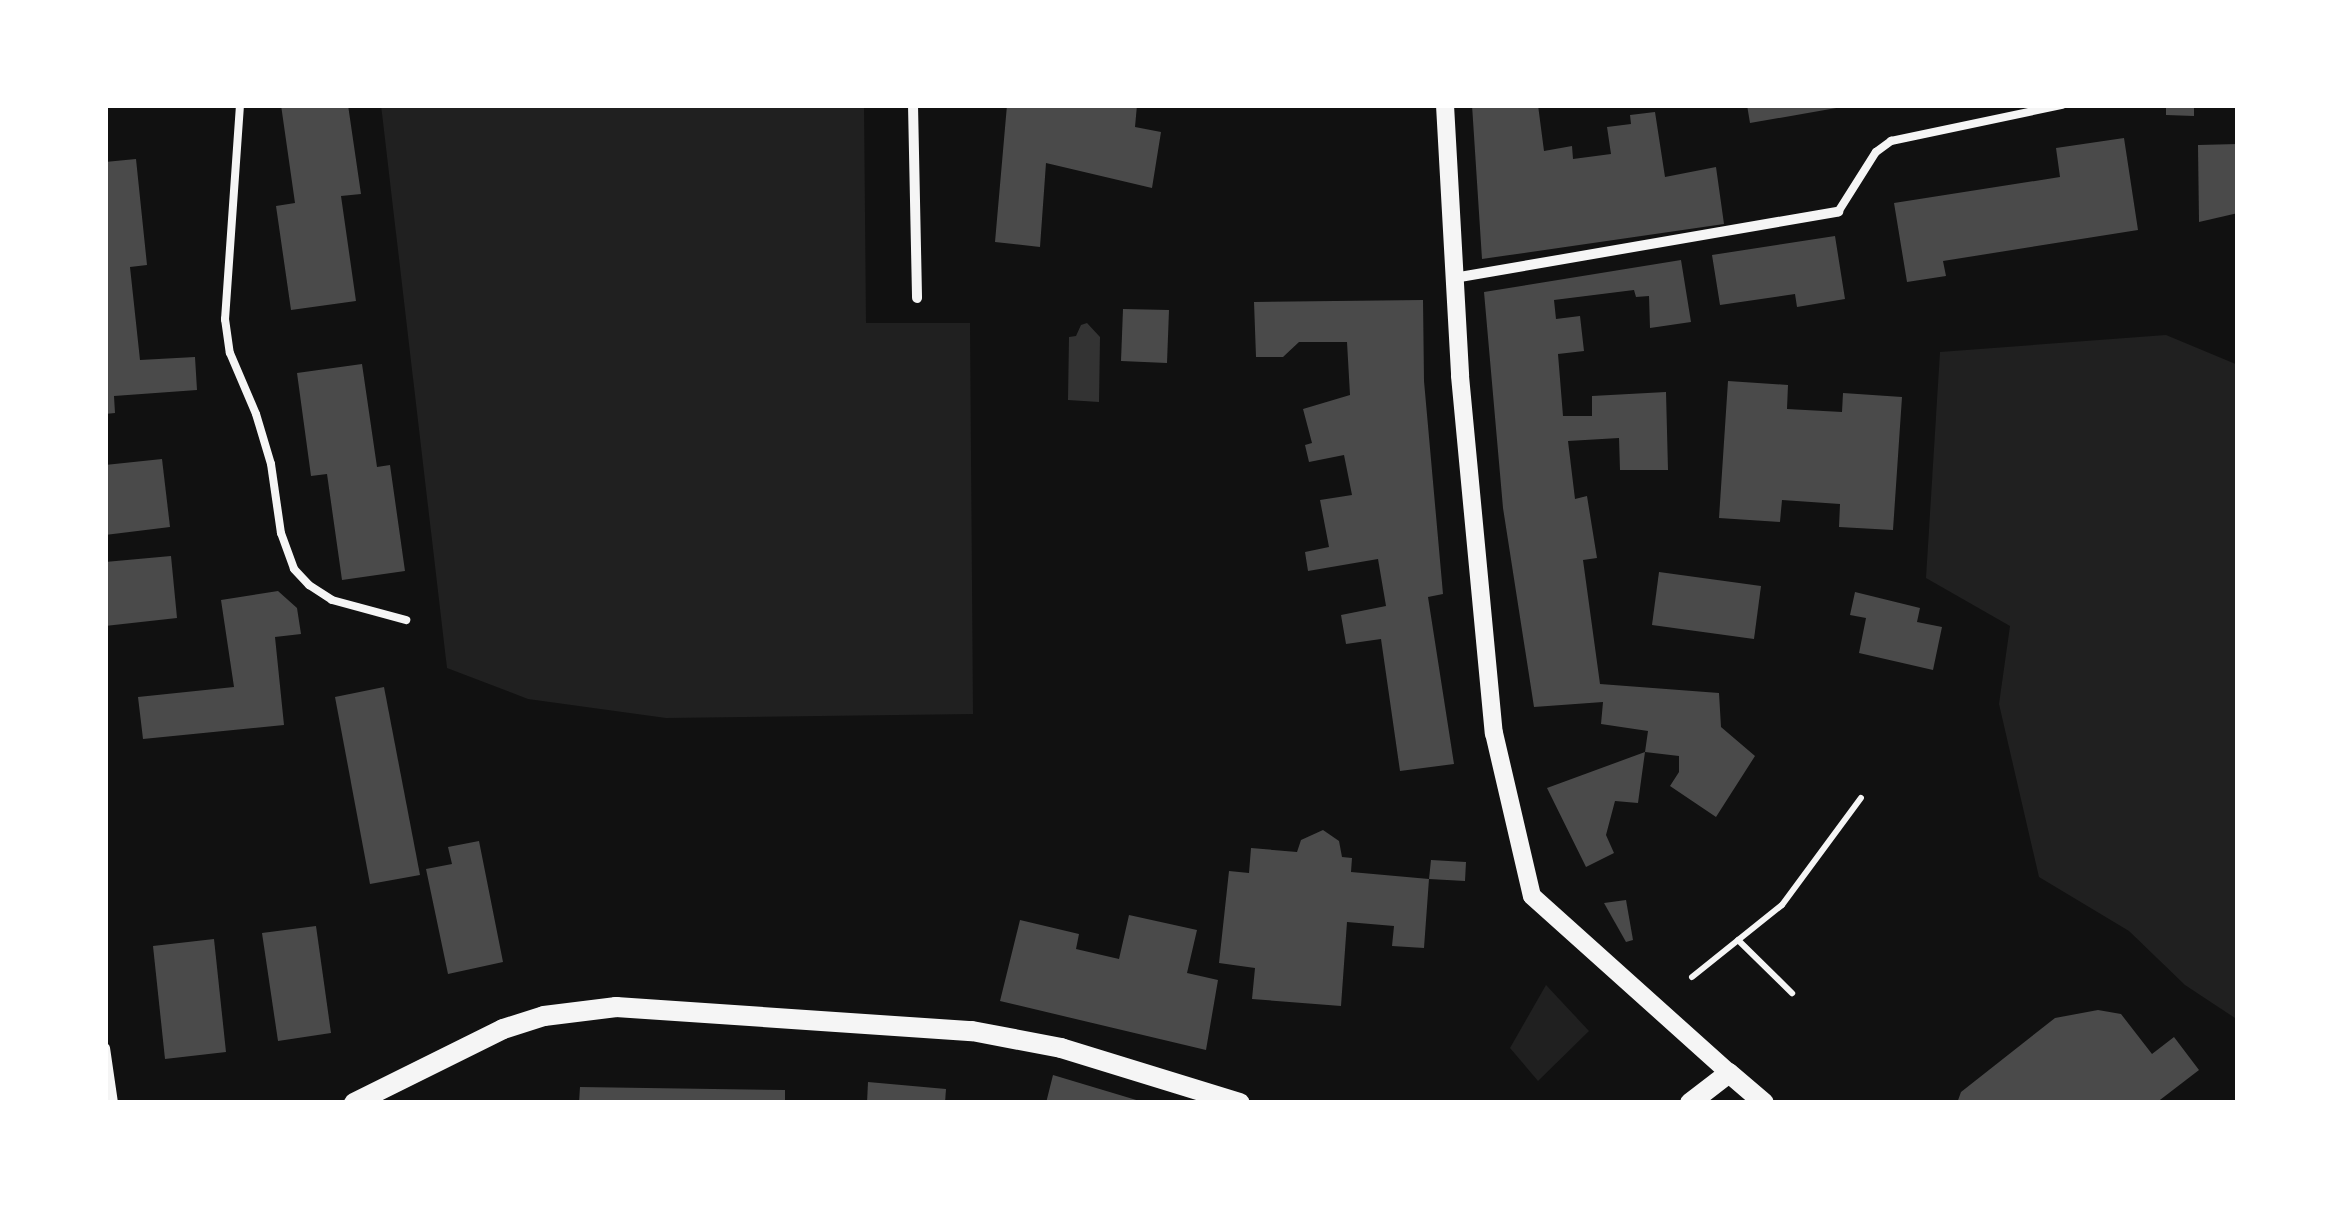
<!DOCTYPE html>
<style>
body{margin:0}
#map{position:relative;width:2343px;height:1208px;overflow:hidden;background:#111;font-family:"Source Sans 3",sans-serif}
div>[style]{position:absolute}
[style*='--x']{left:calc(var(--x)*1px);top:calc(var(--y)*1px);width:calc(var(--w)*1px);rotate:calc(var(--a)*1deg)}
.green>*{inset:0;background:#202020}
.water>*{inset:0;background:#333}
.building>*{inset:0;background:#4a4a4a}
.path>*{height:6px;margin:-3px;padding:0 3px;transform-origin:3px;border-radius:3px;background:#f5f5f5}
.service>*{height:8px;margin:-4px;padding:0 4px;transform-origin:4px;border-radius:4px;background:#f5f5f5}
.minor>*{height:10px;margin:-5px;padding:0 5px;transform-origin:5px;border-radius:5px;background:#f5f5f5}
.tertiary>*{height:18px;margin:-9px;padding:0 9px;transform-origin:9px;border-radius:9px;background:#f5f5f5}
.secondary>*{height:20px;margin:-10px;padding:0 10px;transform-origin:10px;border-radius:10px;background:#f5f5f5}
span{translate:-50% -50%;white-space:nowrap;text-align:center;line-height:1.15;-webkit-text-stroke:8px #fff;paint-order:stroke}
.frame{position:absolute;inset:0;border:108px solid #fff;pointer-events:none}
</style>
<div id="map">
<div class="green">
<div style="clip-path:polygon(381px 105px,864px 105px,866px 323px,970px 323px,973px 714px,666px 718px,528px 699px,447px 668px)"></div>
<div style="clip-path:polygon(2166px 335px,2238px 365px,2238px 1020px,2185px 985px,2129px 931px,2039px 877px,1999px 704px,2010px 626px,1926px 578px,1940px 352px)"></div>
<div style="clip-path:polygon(1546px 985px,1589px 1031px,1538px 1081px,1510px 1048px)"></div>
</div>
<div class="water">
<div style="clip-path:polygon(1087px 323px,1100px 337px,1099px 402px,1068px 400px,1069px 337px,1076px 336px,1081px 325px)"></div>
</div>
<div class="building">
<div style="clip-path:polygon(281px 105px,348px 105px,361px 194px,341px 196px,356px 301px,291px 310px,276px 206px,295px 203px)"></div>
<div style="clip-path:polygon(1007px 105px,1137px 105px,1135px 127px,1161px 132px,1152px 188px,1046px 163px,1040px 247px,995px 242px)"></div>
<div style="clip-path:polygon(1472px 105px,1538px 105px,1544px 151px,1572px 146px,1573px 159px,1611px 154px,1607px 127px,1631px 124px,1630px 115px,1655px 112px,1665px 177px,1716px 167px,1724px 224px,1482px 259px)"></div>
<div style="clip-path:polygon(1747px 105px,1842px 105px,1842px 107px,1750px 123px)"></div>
<div style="clip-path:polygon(2166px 105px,2194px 105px,2194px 116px,2166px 115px)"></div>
<div style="clip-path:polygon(2124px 138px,2138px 230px,1943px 261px,1946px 276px,1907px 282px,1894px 203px,2060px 177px,2056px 148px)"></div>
<div style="clip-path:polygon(2238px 144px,2238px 213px,2199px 222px,2198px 145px)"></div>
<div style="clip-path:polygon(136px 159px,147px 265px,130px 267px,140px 360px,195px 357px,197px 390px,114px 396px,115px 413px,105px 414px,105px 162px)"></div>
<div style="clip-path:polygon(1835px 236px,1845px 299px,1797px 307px,1795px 294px,1720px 305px,1712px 255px)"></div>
<div style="clip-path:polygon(1681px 260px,1691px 322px,1650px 328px,1649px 296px,1636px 297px,1634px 290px,1554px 300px,1556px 319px,1580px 316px,1584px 351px,1558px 354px,1563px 416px,1592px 416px,1592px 396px,1666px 392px,1668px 470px,1620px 470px,1619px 438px,1568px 441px,1575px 499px,1587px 496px,1597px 558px,1583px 560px,1600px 684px,1719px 693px,1721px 727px,1755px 756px,1716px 817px,1670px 786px,1679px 772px,1679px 756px,1645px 752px,1648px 731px,1601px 724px,1603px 702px,1534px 707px,1503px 508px,1484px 292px)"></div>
<div style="clip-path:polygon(1423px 300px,1424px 381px,1443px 594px,1428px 597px,1454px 764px,1400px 771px,1381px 639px,1346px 644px,1341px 615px,1386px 606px,1378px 559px,1308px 571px,1305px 552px,1329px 547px,1320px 500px,1352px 495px,1344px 455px,1309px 462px,1305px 445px,1312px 443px,1303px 409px,1350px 395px,1347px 342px,1299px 342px,1283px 357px,1256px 357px,1254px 302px)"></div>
<div style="clip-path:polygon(1123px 309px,1169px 310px,1167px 363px,1121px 361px)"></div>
<div style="clip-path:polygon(362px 364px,377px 467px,390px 465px,405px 571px,342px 580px,327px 474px,311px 476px,297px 373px)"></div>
<div style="clip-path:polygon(1728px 381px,1788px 385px,1787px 409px,1842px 412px,1843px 393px,1902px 397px,1893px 530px,1839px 527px,1840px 504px,1782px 500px,1780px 522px,1719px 518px)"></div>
<div style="clip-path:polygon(162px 459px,170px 527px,105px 535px,105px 465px)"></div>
<div style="clip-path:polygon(171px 556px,177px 618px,105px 626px,105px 562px)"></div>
<div style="clip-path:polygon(1659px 572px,1761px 586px,1754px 639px,1652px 625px)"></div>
<div style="clip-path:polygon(278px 591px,297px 608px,301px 634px,275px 637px,284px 725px,143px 739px,138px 697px,234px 687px,221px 600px)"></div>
<div style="clip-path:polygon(1855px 592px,1920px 608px,1917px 622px,1942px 627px,1933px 670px,1859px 653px,1866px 618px,1850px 615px)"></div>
<div style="clip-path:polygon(384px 687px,420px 875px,370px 884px,335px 697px)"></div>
<div style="clip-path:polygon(1645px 752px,1638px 803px,1615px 801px,1606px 835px,1614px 853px,1586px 867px,1547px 788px)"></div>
<div style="clip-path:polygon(1323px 830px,1339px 841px,1342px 857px,1352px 858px,1351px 872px,1429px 879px,1431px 860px,1466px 862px,1465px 881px,1429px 879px,1424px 948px,1392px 946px,1394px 926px,1347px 922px,1341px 1006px,1252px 999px,1255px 968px,1219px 963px,1229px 871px,1249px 873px,1251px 848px,1297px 852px,1301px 840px)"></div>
<div style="clip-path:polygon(479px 841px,503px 962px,448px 974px,426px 869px,452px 864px,448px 847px)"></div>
<div style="clip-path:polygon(1626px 900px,1633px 940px,1626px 942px,1604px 903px)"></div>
<div style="clip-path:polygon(1129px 915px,1197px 930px,1187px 973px,1218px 980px,1206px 1050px,1000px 1001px,1020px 920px,1079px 934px,1076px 949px,1119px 959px)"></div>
<div style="clip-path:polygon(316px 926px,331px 1033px,278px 1041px,262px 933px)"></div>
<div style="clip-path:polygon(214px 939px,226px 1052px,165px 1059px,153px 946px)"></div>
<div style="clip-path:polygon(2098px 1010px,2121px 1014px,2152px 1054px,2174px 1037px,2199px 1070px,2156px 1103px,1957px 1103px,1961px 1092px,2055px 1018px)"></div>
<div style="clip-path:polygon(1053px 1075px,1143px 1102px,1143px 1103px,1046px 1103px)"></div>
<div style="clip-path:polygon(868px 1082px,946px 1089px,945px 1103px,867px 1103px)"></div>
<div style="clip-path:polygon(580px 1087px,785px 1090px,785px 1103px,579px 1103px)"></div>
</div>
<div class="path">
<div style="--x:1738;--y:940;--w:76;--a:44.5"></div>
<div style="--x:1692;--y:977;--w:115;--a:-38.7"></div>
<div style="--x:1782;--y:905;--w:133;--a:-53.6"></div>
</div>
<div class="service">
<div style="--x:240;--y:105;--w:215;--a:94"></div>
<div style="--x:225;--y:319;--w:34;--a:82"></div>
<div style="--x:230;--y:353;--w:66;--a:66.9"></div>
<div style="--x:256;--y:414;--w:52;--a:73.3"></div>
<div style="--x:271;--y:464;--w:70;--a:81.8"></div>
<div style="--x:281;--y:533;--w:38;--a:70"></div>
<div style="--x:294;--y:569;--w:22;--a:47"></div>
<div style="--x:309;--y:585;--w:27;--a:33"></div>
<div style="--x:332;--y:600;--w:77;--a:15.1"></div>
<div style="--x:1838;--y:212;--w:71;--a:-57.7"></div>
<div style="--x:1876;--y:152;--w:19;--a:-36"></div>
<div style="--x:1891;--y:141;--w:175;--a:-11.9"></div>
</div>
<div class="minor">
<div style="--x:913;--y:105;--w:193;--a:88.8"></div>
<div style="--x:1454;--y:278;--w:390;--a:-9.8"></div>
<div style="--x:105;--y:1048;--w:56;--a:81.7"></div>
</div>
<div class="tertiary">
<div style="--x:1445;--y:105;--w:271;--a:86.8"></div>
<div style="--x:1460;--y:376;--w:359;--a:84.6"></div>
<div style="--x:1494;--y:733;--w:167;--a:76.9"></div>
<div style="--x:1532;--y:896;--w:265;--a:41.9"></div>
</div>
<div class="secondary">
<div style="--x:354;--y:1103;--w:166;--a:-26.4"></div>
<div style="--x:503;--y:1029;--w:43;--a:-17.6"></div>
<div style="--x:544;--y:1016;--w:73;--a:-7.1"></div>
<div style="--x:616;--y:1007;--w:357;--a:3.9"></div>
<div style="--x:972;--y:1031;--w:91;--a:10.8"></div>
<div style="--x:1061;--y:1048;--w:187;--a:17.1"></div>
<div style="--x:1690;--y:1103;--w:49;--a:-37.6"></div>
<div style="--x:1729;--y:1073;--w:46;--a:40.6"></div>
</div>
<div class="frame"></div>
</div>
